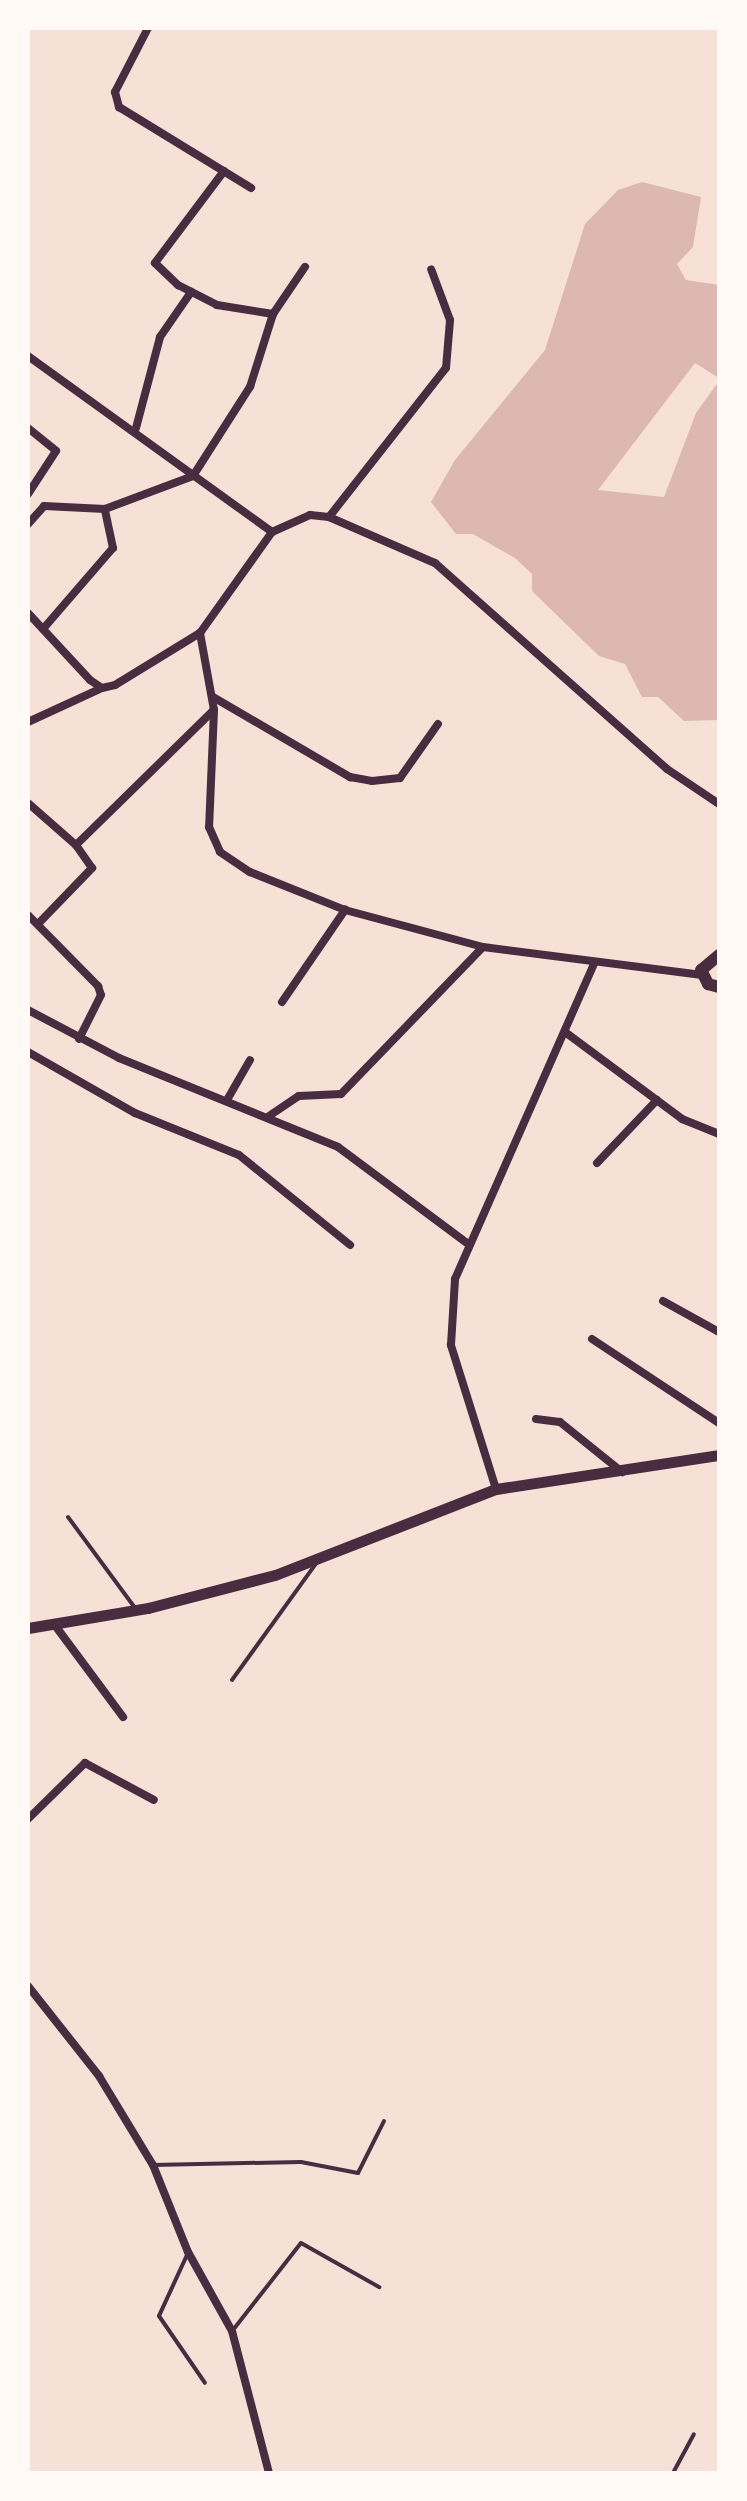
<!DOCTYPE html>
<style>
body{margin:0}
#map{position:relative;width:747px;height:2501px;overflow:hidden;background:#f7e1d7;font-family:"Archivo Narrow",sans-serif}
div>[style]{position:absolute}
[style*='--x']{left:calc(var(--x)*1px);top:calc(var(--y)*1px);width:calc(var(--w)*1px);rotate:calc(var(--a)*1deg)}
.water>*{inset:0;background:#dcb8b0}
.service>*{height:4px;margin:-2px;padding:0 2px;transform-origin:2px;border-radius:2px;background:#4a2c40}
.minor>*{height:8px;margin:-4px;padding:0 4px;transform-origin:4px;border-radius:4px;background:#4a2c40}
.tertiary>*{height:11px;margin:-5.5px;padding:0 5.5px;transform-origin:5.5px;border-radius:5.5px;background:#4a2c40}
.secondary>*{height:12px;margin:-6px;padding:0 6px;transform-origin:6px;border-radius:6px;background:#4a2c40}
span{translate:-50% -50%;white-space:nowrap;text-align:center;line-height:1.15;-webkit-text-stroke:7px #fffaf5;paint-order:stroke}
.frame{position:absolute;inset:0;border:30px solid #fffaf5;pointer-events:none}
</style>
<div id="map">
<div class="water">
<div style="clip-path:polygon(642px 182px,701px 197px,693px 247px,677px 264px,686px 280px,719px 285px,719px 378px,695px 363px,598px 490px,664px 497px,696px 413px,719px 381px,719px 720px,684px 721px,658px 697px,642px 697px,625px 664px,599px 656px,532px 591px,532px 574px,515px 558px,473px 534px,456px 534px,431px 502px,455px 460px,545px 350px,585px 224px,618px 190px)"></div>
</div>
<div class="service">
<div style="--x:68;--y:1517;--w:113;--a:53.6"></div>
<div style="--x:232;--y:1680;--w:145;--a:-54.2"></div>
<div style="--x:153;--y:2165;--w:148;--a:-1.2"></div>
<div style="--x:301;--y:2162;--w:58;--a:10.9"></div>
<div style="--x:358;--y:2173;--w:58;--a:-63.4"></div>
<div style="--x:187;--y:2255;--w:67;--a:114.7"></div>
<div style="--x:159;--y:2316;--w:81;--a:55.5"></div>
<div style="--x:233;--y:2330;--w:110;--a:-52"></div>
<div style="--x:301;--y:2243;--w:90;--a:29.4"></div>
<div style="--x:673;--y:2473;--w:44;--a:-61.7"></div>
</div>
<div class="minor">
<div style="--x:148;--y:28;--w:72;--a:117.3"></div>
<div style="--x:115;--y:92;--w:16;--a:75"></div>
<div style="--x:119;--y:107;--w:155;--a:31.5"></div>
<div style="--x:224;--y:171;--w:115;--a:126.9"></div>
<div style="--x:155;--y:263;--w:32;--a:44"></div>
<div style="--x:178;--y:285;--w:44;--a:27.1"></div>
<div style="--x:217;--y:305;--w:57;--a:9.1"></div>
<div style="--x:28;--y:356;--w:301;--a:35.8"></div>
<div style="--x:28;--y:428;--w:36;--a:39"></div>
<div style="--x:56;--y:451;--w:51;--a:123.1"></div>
<div style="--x:136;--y:428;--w:94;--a:-75.2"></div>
<div style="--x:160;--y:337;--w:55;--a:-55.4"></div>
<div style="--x:329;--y:517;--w:189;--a:-51.9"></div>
<div style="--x:446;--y:368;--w:48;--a:-85.2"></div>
<div style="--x:450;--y:320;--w:54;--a:-110.4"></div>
<div style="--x:28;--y:524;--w:24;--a:-48"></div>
<div style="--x:44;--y:506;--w:61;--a:2.8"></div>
<div style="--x:105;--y:509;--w:94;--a:-20.6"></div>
<div style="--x:193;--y:476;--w:106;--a:-57.4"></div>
<div style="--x:250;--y:387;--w:77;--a:-72.5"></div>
<div style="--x:273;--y:314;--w:57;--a:-55.8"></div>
<div style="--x:28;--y:613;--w:91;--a:47.2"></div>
<div style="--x:90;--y:680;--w:14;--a:34"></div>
<div style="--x:102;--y:688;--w:13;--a:-13"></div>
<div style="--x:115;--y:685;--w:100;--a:-31.5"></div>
<div style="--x:200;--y:633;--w:124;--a:-54.5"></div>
<div style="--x:272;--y:532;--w:42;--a:-24.1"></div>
<div style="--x:310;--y:515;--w:19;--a:6"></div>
<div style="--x:329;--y:517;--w:116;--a:23.5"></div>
<div style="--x:435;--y:563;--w:310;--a:41.6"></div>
<div style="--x:667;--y:769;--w:63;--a:33.9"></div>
<div style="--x:43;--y:629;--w:107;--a:-49.2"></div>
<div style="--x:113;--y:548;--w:40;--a:-102"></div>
<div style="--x:200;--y:633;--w:78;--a:79.7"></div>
<div style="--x:214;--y:710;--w:117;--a:92.4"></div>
<div style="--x:209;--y:827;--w:27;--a:66"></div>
<div style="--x:220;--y:852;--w:36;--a:34"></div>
<div style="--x:250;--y:872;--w:102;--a:21.8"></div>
<div style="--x:345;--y:910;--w:143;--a:15"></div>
<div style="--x:483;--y:947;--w:221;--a:7.3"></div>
<div style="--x:213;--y:697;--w:159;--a:30.3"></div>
<div style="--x:350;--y:777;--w:22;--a:10"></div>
<div style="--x:372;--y:781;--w:28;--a:-6"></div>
<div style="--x:400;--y:778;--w:66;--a:-54.9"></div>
<div style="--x:28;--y:722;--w:81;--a:-24.7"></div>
<div style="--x:28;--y:803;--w:64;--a:41.2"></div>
<div style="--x:76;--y:845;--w:193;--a:-44.4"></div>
<div style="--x:28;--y:915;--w:100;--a:45.4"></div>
<div style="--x:98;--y:986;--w:9;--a:72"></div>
<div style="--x:101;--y:995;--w:49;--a:116.6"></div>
<div style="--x:38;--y:924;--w:78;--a:-46"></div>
<div style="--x:92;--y:868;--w:28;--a:-125"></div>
<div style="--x:282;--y:1002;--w:112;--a:-55.6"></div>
<div style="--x:28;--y:1010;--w:103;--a:27.8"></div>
<div style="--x:119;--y:1058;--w:236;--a:22.1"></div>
<div style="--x:338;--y:1147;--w:162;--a:36.7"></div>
<div style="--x:565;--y:1032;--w:146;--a:36.6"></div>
<div style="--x:682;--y:1119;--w:40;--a:22"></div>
<div style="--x:28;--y:1052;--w:123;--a:29.7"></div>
<div style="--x:135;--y:1113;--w:112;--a:22"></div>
<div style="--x:239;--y:1155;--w:143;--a:39"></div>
<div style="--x:227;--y:1100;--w:46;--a:-60.1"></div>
<div style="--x:269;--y:1116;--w:36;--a:-34"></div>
<div style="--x:299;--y:1096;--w:42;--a:-2.7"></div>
<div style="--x:341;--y:1094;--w:204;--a:-46"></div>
<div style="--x:597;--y:1163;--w:87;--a:-46.4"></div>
<div style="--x:663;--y:1301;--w:64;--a:29"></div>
<div style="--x:592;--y:1339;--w:152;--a:33.5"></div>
<div style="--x:536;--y:1419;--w:24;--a:7"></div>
<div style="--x:560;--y:1422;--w:80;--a:38.9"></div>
<div style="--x:496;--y:1489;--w:151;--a:-107.4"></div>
<div style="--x:451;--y:1345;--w:66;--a:-86.5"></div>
<div style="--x:455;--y:1279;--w:344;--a:-66.2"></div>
<div style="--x:54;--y:1624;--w:116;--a:53.4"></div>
<div style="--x:28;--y:1819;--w:80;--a:-44.5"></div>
<div style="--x:85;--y:1763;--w:78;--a:28.2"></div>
<div style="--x:28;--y:1986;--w:115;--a:51.7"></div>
<div style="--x:99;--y:2076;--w:104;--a:58.8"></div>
<div style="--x:153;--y:2165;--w:94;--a:68.1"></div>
<div style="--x:188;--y:2252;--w:90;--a:60.9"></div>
<div style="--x:232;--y:2331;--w:147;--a:75.4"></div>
</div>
<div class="tertiary">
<div style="--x:28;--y:1628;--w:122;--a:-9.5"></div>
<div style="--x:148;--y:1608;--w:131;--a:-14.6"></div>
<div style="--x:275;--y:1575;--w:237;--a:-21.3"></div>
<div style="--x:496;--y:1489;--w:226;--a:-8.7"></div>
</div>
<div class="secondary">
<div style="--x:719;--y:955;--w:23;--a:140"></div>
<div style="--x:701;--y:970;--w:16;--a:63"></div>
<div style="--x:708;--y:984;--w:11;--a:15"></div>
</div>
<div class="frame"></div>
</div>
